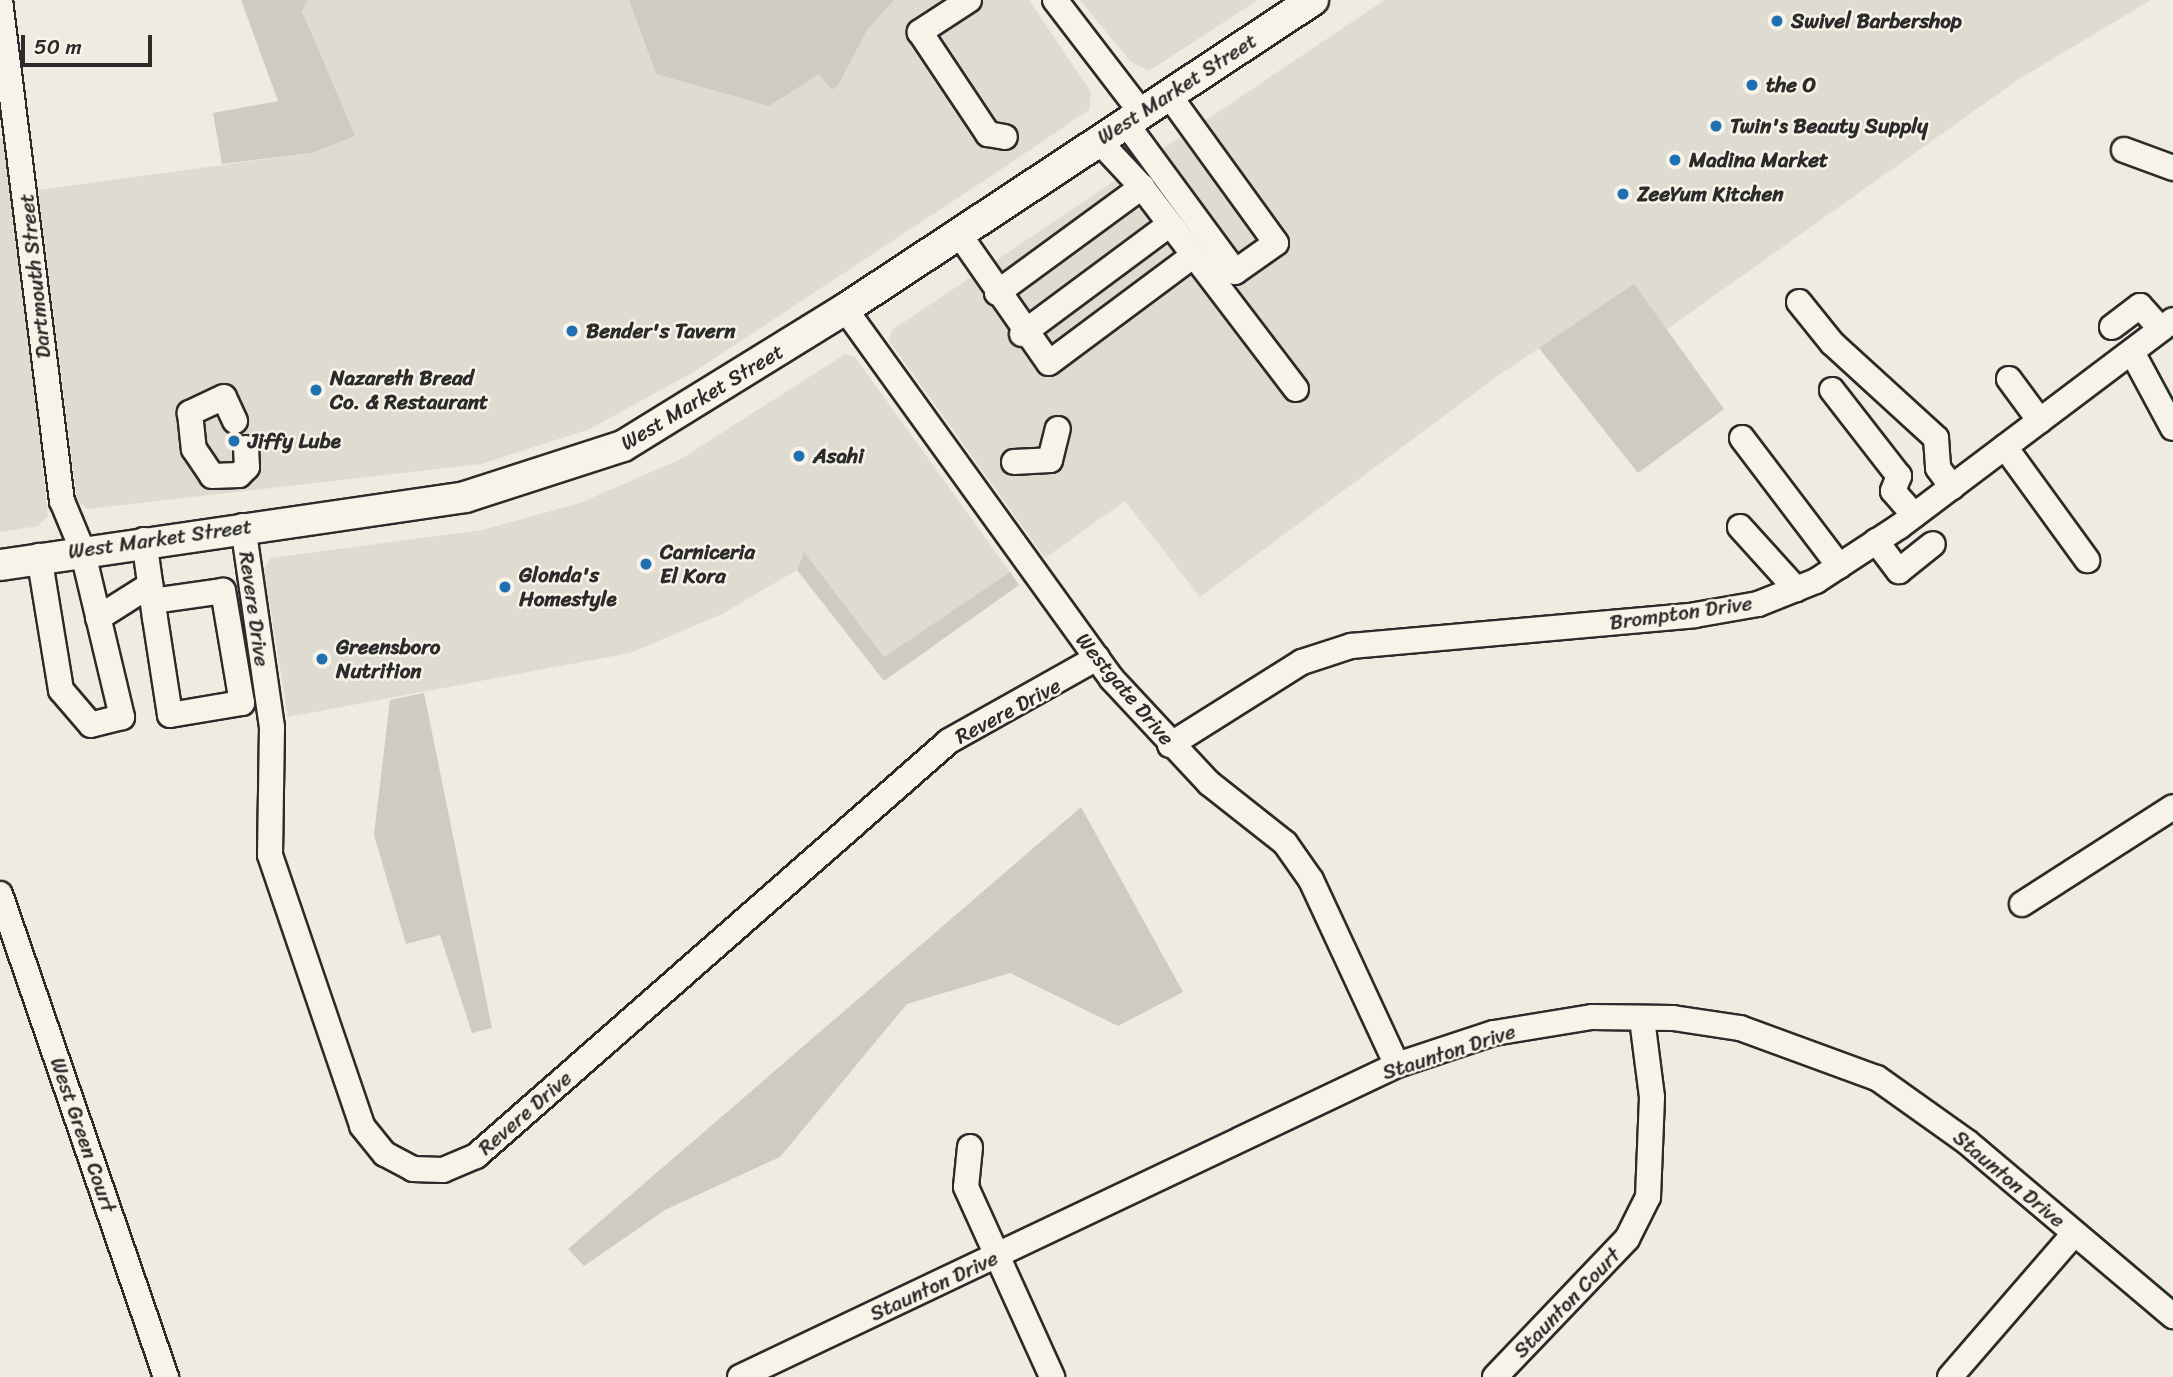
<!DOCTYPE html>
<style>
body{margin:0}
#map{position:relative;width:2173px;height:1377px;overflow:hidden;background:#efebe0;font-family:Sriracha,sans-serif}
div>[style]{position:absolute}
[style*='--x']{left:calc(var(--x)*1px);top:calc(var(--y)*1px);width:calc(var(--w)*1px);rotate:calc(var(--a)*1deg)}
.built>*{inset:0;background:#dedbd1}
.green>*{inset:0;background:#cfcbc2}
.roads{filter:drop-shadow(2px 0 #2b2b2b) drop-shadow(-2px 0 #2b2b2b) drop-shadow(0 2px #2b2b2b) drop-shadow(0 -2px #2b2b2b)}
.minor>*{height:24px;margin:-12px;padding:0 12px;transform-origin:12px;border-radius:12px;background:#f7f3e8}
.major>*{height:30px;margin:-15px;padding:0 15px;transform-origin:15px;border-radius:15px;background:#f7f3e8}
.dots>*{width:19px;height:19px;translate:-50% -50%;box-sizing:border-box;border:4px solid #f7f3e8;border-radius:50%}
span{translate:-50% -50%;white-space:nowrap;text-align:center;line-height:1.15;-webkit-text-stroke:5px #f7f3e8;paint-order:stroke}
.poi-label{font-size:21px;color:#2b2b2b;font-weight:700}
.left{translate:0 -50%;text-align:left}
.street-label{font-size:21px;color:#2b2b2b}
.scale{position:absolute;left:21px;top:35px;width:131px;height:32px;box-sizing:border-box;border:4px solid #2b2b2b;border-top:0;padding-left:9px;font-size:21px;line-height:24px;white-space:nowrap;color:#2b2b2b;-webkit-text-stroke:5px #f7f3e8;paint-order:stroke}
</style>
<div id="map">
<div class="built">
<div style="clip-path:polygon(308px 0,629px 0,656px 74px,819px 73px,839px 84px,867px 30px,894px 0,1029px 0,1091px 92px,1089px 110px,994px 174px,697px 370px,590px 429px,481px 464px,87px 509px,77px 500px,38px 190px,312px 153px,354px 136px,302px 10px)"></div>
<div style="clip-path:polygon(1080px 0,1258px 0,1149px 71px,1130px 61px)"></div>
<div style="clip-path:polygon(1385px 0,2151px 0,2019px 79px,1666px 330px,1634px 285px,1499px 375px,1200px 597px,1125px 501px,1045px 558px,889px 341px,892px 330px)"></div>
<div style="clip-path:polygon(7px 137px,48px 516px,38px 526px,0 532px,0 138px)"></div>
<div style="clip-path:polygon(845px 354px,855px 357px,1010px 572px,884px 657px,804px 553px,797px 570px,722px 614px,630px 653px,288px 717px,264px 569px,271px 558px,482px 530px,580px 503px,681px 459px)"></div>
</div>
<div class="green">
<div style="clip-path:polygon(241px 0,308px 0,302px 11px,355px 136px,312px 153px,222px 164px,213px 113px,278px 101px)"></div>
<div style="clip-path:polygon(629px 0,894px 0,867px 30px,839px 84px,832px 90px,819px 74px,769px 106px,656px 74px)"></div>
<div style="clip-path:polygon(1634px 284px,1724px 409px,1638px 473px,1539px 348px)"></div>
<div style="clip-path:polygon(804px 552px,884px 657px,1010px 572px,1019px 585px,884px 681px,797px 570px)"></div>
<div style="clip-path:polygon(424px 693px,492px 1028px,472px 1033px,440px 935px,406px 944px,374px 835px,390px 700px)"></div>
<div style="clip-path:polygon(1081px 807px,1183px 992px,1118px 1026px,1010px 973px,907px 1004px,780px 1157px,665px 1210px,584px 1266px,568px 1249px)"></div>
</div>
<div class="roads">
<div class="minor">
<div style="--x:0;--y:0;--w:505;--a:82.95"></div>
<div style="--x:62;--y:501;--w:52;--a:67.4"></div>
<div style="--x:82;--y:549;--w:173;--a:76.6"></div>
<div style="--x:122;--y:717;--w:32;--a:166"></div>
<div style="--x:91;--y:725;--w:46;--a:-130.6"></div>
<div style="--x:61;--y:690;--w:136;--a:-99.3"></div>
<div style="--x:969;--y:0;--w:59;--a:146.9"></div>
<div style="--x:920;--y:32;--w:123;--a:56.3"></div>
<div style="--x:988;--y:134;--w:17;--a:10"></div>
<div style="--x:1055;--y:0;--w:141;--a:52.5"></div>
<div style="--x:1125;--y:122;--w:186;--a:53.7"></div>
<div style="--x:1235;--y:272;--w:50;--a:-35.3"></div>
<div style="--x:1276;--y:243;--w:184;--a:-125.9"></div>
<div style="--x:1098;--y:140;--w:64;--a:46.9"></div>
<div style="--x:1142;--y:187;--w:254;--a:52.7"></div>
<div style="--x:2124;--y:150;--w:52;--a:20.2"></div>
<div style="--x:959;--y:234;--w:157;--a:55.1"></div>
<div style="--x:1049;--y:363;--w:181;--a:-36.7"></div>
<div style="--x:997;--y:293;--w:180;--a:-36.2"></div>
<div style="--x:1799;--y:302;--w:53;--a:51.2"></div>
<div style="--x:1832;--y:343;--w:141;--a:42.4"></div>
<div style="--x:1936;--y:438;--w:30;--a:86"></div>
<div style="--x:1938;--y:468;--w:24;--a:54"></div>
<div style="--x:845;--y:309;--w:456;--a:54.2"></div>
<div style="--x:1112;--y:679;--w:142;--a:47"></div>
<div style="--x:1209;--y:783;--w:97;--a:38.3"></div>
<div style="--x:1285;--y:843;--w:45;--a:54.9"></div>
<div style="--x:1311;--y:880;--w:204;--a:65.1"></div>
<div style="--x:2112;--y:327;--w:35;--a:-37"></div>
<div style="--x:2140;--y:306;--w:31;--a:48"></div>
<div style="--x:1022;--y:334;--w:184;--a:-36.6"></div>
<div style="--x:2132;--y:352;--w:86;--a:61.7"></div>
<div style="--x:2009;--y:379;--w:52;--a:53.6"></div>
<div style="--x:1832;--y:390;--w:109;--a:52.1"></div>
<div style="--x:1899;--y:476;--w:16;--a:112"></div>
<div style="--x:1893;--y:491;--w:32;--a:49"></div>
<div style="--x:235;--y:421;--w:26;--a:-115"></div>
<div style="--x:224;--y:397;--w:38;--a:155"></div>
<div style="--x:190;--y:413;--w:36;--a:84"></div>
<div style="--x:194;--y:449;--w:32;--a:56"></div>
<div style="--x:212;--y:476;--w:27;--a:-2"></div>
<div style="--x:239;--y:475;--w:11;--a:-45"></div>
<div style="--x:247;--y:467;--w:19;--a:-93"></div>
<div style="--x:1742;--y:438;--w:161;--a:52.8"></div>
<div style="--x:2005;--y:447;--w:140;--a:54"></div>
<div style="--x:1014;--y:462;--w:36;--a:-3"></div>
<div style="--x:1050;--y:460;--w:32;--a:-76"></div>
<div style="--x:243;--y:526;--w:203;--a:81.8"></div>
<div style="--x:272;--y:727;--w:128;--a:90.9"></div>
<div style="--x:270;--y:855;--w:286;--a:71.2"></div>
<div style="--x:362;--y:1126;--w:36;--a:51"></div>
<div style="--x:385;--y:1154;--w:32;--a:28"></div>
<div style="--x:413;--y:1169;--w:30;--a:2"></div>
<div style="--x:443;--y:1170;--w:36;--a:-23"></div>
<div style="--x:476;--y:1156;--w:629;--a:-41.26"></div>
<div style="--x:949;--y:741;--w:170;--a:-29.3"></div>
<div style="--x:1740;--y:527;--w:84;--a:47.9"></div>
<div style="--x:144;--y:540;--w:79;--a:82"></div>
<div style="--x:155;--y:618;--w:98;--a:81.2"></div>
<div style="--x:170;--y:715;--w:73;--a:-9.5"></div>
<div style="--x:242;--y:703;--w:114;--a:-99.6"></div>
<div style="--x:223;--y:591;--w:71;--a:171.9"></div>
<div style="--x:1876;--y:541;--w:38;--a:53"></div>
<div style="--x:1899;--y:571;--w:43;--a:-38.5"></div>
<div style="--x:98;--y:618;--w:62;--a:-32.4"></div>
<div style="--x:1170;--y:745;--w:156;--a:-32.2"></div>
<div style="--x:1302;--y:662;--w:52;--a:-18.1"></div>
<div style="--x:1351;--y:646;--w:345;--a:-5.1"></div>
<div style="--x:1695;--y:615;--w:64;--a:-9.9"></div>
<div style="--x:1758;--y:604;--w:62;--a:-21.6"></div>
<div style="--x:1816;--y:581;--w:100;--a:-33.2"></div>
<div style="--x:1900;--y:526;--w:342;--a:-37"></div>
<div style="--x:0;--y:894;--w:511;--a:71.03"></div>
<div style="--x:2022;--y:904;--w:179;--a:-32.7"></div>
<div style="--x:970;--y:1147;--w:40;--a:95.7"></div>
<div style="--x:966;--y:1187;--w:209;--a:65.6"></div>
<div style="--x:740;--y:1377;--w:727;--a:-25.4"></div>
<div style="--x:1397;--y:1065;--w:102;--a:-18.3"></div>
<div style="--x:1494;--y:1033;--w:99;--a:-9.3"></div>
<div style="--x:1592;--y:1017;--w:81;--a:0.7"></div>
<div style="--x:1673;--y:1018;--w:68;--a:8.5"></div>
<div style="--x:1740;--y:1028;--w:146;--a:20.1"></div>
<div style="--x:1877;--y:1078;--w:110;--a:35.4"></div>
<div style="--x:1967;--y:1142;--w:270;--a:40.2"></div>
<div style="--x:1495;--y:1377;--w:191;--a:-46.3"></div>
<div style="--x:1627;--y:1239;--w:47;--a:-63.4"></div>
<div style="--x:1648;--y:1197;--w:100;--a:-87.7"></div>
<div style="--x:1652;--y:1097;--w:79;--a:-97.3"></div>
<div style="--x:1950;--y:1377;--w:189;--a:-49.1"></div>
</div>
<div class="major">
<div style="--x:0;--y:565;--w:470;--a:-8.3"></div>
<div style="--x:465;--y:497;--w:166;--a:-17.9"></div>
<div style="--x:623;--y:446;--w:261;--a:-31.7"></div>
<div style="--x:845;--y:309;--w:561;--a:-33.44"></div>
</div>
</div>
<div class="dots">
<div style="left:1777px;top:21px;background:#1f6fb2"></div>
<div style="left:1752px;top:85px;background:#1f6fb2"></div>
<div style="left:1716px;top:126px;background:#1f6fb2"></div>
<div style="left:1675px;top:160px;background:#1f6fb2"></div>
<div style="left:1623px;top:194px;background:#1f6fb2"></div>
<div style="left:572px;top:331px;background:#1f6fb2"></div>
<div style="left:316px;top:390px;background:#1f6fb2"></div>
<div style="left:234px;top:441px;background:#1f6fb2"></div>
<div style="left:799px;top:456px;background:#1f6fb2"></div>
<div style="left:646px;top:564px;background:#1f6fb2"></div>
<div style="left:505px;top:587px;background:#1f6fb2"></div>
<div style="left:322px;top:659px;background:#1f6fb2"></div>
</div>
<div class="poi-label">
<span class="left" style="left:1791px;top:21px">Swivel Barbershop</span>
<span class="left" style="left:1766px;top:85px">the O</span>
<span class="left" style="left:1730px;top:126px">Twin's Beauty Supply</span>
<span class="left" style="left:1689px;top:160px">Madina Market</span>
<span class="left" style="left:1637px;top:194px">ZeeYum Kitchen</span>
<span class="left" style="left:586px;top:331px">Bender's Tavern</span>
<span class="left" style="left:330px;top:390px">Nazareth Bread<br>Co. &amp; Restaurant</span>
<span class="left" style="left:248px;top:441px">Jiffy Lube</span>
<span class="left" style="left:813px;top:456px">Asahi</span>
<span class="left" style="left:660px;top:564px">Carniceria<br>El Kora</span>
<span class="left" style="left:519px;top:587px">Glonda's<br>Homestyle</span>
<span class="left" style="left:336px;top:659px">Greensboro<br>Nutrition</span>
</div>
<div class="street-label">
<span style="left:1177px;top:89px;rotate:-33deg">West Market Street</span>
<span style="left:35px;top:276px;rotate:-96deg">Dartmouth Street</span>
<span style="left:702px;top:397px;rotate:-31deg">West Market Street</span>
<span style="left:160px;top:539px;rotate:-8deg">West Market Street</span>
<span style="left:254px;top:609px;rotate:82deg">Revere Drive</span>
<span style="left:1681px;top:613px;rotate:-8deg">Brompton Drive</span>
<span style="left:1125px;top:689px;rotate:50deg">Westgate Drive</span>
<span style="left:1008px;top:711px;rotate:-28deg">Revere Drive</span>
<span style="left:1449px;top:1052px;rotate:-18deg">Staunton Drive</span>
<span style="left:525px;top:1113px;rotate:-41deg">Revere Drive</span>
<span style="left:83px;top:1135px;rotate:71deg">West Green Court</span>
<span style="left:2009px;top:1179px;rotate:40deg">Staunton Drive</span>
<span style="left:934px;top:1286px;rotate:-25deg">Staunton Drive</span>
<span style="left:1567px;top:1303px;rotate:-46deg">Staunton Court</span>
</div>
<div class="scale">50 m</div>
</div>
